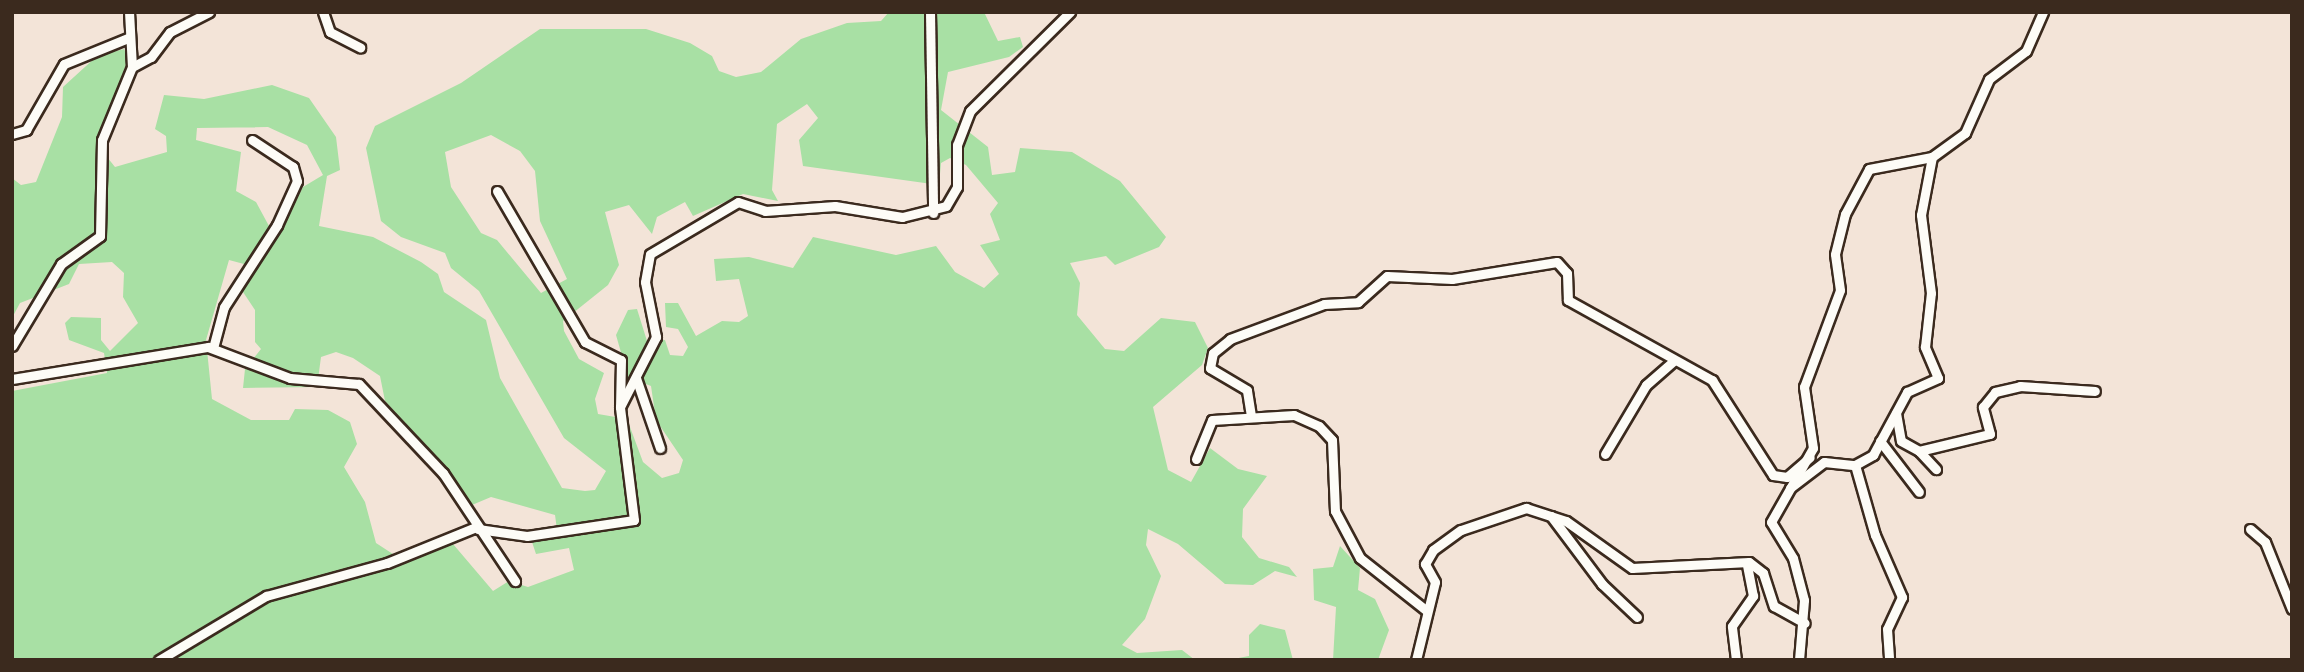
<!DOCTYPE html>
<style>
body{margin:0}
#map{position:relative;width:2304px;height:672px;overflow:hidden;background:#f3e4d8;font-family:Sriracha,sans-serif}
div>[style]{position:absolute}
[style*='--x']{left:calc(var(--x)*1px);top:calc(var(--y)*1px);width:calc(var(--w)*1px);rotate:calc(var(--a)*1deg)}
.green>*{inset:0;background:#a8e0a4}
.roads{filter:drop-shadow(2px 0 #3b2a1e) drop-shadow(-2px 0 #3b2a1e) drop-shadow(0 2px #3b2a1e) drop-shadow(0 -2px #3b2a1e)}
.minor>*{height:9px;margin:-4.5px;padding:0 4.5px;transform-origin:4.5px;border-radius:4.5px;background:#fdfcf7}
span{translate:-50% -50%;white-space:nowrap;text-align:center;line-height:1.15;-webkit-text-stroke:5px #fdfcf7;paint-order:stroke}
.frame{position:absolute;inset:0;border:14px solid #3b2a1e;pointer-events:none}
</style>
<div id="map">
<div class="green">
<div style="clip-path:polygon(evenodd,889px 12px,984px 12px,998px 41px,1020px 37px,1023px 47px,1009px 57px,948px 72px,941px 110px,988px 147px,992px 175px,1015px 172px,1020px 148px,1072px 152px,1120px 181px,1166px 237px,1159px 247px,1115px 265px,1106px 256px,1070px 263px,1080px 283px,1077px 315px,1105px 349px,1124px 351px,1161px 318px,1195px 322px,1208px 348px,1202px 365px,1153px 407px,1168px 470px,1191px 482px,1210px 448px,1238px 469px,1267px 476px,1243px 509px,1242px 537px,1259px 558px,1289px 567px,1297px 577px,1275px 571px,1253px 585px,1225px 584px,1178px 544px,1148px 529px,1146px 545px,1161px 576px,1145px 619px,1122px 645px,1137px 653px,1182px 650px,1195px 660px,12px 660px,12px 391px,107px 373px,104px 353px,69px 340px,65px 323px,71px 317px,101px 318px,101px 340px,110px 351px,138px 323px,123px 297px,124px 273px,112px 262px,79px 264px,69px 284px,20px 303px,12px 318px,12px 178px,21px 185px,36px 182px,62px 117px,63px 87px,97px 56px,124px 49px,128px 58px,99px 147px,115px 167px,167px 152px,166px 136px,155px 129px,164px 95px,204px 99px,272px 85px,309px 98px,336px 137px,340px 170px,327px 176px,319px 226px,373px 237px,421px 262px,438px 274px,444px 292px,486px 320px,500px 378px,562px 488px,585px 491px,595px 490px,606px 471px,564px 438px,479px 291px,451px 268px,445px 253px,401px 237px,381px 221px,366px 148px,375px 126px,461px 83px,540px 29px,646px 29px,690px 43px,712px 56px,719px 71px,736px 77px,761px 72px,801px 39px,847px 23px,881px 21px,889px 12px,807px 104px,818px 118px,799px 140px,803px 166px,939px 185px,941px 163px,950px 158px,966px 165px,998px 203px,990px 214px,1000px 240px,980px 245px,999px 274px,984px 288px,955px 272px,936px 246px,896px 255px,813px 237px,793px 268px,749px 257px,714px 259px,716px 281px,739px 279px,748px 316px,739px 322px,722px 321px,696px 336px,678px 303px,665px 303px,666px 327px,678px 329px,688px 347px,683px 356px,670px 355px,665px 340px,647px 341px,637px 309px,628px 310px,616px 335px,628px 377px,651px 386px,656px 420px,683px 460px,679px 473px,662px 478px,643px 462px,627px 419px,598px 414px,595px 399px,604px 373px,579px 359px,564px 331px,563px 321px,608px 285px,619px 265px,605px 212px,629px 205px,652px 234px,657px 217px,685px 202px,693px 216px,743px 194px,778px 201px,772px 190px,777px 124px,807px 104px,889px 12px,268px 127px,307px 145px,323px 175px,303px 187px,276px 239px,256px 202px,236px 191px,241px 152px,196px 140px,197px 128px,268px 127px,889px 12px,491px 135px,520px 151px,535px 171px,540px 221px,567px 279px,541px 293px,497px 240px,481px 233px,451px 187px,445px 152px,491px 135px,889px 12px,229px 260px,244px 264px,237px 283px,255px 310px,255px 342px,261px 349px,245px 369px,243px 388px,317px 387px,321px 357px,336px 352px,353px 358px,380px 376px,385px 401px,472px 505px,491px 497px,555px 515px,558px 537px,532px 542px,536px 554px,569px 548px,574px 570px,528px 587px,509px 581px,493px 591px,453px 544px,399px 558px,376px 543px,365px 502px,344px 467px,357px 444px,350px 422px,328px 410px,295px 409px,289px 420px,251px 420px,212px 399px,206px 340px,229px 260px)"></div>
<div style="clip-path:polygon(1340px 546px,1360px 568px,1358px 590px,1375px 599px,1389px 630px,1378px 660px,1333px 660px,1336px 607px,1314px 600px,1313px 569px,1333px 567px)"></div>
<div style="clip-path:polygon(1260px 624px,1285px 630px,1293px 660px,1228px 660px,1249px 656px,1249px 635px)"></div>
</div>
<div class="roads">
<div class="minor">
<div style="--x:323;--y:12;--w:21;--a:71"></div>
<div style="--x:330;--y:32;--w:34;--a:27"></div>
<div style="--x:930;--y:12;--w:201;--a:89.1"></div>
<div style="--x:132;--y:67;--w:21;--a:-28"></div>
<div style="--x:151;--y:57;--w:31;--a:-53"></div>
<div style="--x:170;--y:32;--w:44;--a:-27.1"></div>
<div style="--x:12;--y:134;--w:15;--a:-16"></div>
<div style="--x:26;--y:130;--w:76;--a:-60.1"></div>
<div style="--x:64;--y:64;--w:69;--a:-22.1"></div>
<div style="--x:497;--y:191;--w:175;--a:59.8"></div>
<div style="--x:585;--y:342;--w:40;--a:26.6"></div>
<div style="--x:621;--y:360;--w:47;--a:91.2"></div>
<div style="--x:12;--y:346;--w:96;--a:-59.1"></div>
<div style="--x:61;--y:264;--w:48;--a:-35.7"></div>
<div style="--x:100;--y:236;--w:96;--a:-88.8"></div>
<div style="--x:102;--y:140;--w:79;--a:-67.7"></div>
<div style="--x:132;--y:67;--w:55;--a:-93.1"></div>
<div style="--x:213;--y:348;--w:42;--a:-75"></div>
<div style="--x:224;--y:307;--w:98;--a:-57.1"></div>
<div style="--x:277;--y:225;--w:48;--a:-65.6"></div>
<div style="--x:297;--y:181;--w:15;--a:-106"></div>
<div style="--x:293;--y:167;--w:49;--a:-146.6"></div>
<div style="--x:636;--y:378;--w:74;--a:71.1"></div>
<div style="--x:12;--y:379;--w:199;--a:-9.3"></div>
<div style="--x:208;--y:347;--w:88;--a:20.7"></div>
<div style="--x:290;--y:378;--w:69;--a:5"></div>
<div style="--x:359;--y:384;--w:122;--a:46.7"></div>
<div style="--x:443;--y:473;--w:130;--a:56.3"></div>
<div style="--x:1896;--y:413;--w:28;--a:80"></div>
<div style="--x:1901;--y:441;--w:21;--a:29"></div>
<div style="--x:1919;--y:451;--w:73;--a:-13.5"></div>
<div style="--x:1990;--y:434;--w:28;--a:-105"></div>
<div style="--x:1983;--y:407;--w:19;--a:-51"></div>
<div style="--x:1995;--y:392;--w:26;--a:-13"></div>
<div style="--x:2020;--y:386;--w:75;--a:3.8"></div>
<div style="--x:1251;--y:416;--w:26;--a:-99"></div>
<div style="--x:1247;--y:390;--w:43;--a:-149.3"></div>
<div style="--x:1210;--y:368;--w:15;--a:-79"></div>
<div style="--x:1213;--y:353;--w:22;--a:-39"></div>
<div style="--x:1230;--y:339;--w:100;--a:-20.4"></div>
<div style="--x:1324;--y:304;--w:34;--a:-3"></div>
<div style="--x:1358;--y:302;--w:39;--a:-42"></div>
<div style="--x:1387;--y:276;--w:65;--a:2.6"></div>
<div style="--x:1452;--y:279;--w:106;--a:-9.2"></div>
<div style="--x:1557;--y:262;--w:15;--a:48"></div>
<div style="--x:1567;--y:273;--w:27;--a:88"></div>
<div style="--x:1568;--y:300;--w:165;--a:29.1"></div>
<div style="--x:1712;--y:380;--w:113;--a:57.3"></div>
<div style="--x:1773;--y:475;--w:14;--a:8"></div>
<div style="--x:1787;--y:477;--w:30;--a:-41"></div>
<div style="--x:1880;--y:441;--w:64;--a:52.6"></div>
<div style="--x:1919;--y:451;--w:25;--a:47"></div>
<div style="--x:1605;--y:454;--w:80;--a:-59.3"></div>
<div style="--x:1646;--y:385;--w:37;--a:-41"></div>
<div style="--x:1196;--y:459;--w:42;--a:-67.7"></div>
<div style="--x:1212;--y:420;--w:82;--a:-3.5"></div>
<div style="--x:1294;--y:415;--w:27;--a:24"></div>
<div style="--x:1319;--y:426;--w:19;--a:47"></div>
<div style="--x:1332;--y:440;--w:71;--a:87.6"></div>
<div style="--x:1335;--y:511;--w:53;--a:62"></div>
<div style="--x:1360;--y:558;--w:85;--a:38.3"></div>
<div style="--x:1855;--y:465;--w:21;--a:-29"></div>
<div style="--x:1873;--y:455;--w:72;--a:-61.6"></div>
<div style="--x:1907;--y:392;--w:34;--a:-24"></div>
<div style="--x:1938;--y:378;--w:34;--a:-113"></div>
<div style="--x:1925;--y:347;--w:54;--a:-83.7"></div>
<div style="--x:1931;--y:293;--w:79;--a:-97.3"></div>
<div style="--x:1921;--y:215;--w:59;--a:-79.3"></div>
<div style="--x:1790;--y:488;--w:43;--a:-37.4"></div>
<div style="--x:1824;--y:462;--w:31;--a:6"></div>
<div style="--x:1855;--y:465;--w:73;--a:74.1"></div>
<div style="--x:1875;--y:535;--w:68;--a:66.5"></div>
<div style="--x:1902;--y:597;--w:35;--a:115"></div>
<div style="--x:1887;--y:629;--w:31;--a:86"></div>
<div style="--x:1551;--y:516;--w:85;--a:53.1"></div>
<div style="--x:1602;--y:584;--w:48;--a:43.3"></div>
<div style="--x:478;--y:529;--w:49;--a:8.1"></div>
<div style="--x:527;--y:536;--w:108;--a:-8.5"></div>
<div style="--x:634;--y:520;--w:114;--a:-97.1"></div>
<div style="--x:620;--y:407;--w:79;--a:-62.8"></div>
<div style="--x:656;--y:337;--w:56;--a:-101.3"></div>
<div style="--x:645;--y:282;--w:28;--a:-80"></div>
<div style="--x:650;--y:254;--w:102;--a:-30.6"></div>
<div style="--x:738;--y:202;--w:28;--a:18"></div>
<div style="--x:765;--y:211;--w:70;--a:-4.1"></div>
<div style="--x:835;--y:206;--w:68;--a:9.3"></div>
<div style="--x:902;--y:217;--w:45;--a:-14"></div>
<div style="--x:946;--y:206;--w:22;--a:-60"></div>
<div style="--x:957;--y:187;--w:42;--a:-90"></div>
<div style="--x:957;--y:145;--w:36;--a:-69"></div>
<div style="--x:970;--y:111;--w:141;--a:-44.7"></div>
<div style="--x:2250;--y:529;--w:20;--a:41"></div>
<div style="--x:2265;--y:542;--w:72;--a:68.1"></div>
<div style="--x:159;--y:660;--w:125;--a:-30.9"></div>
<div style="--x:266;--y:596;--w:125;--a:-15.3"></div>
<div style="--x:387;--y:563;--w:96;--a:-22"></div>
<div style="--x:1416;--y:660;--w:80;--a:-76.3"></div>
<div style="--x:1435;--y:582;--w:21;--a:-119"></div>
<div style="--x:1425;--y:564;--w:16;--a:-60"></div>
<div style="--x:1433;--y:550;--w:34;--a:-36"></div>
<div style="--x:1461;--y:530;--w:69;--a:-18.7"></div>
<div style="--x:1526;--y:508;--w:42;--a:18"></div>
<div style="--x:1566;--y:521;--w:81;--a:35.5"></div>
<div style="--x:1632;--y:568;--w:117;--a:-2.9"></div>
<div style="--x:1749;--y:562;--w:18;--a:38"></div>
<div style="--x:1763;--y:573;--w:35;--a:72"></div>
<div style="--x:1774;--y:606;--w:35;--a:29"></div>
<div style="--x:1736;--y:660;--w:34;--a:-97"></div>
<div style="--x:1732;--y:626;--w:37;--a:-55"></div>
<div style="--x:1753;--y:596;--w:33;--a:-101"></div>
<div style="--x:1799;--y:660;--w:60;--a:-85.2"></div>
<div style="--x:1804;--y:600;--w:43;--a:-104.7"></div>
<div style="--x:1793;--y:558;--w:42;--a:-121.4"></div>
<div style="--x:1771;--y:522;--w:85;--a:-60.4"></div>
<div style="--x:1813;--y:448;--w:62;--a:-98.4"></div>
<div style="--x:1804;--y:387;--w:103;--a:-69.6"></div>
<div style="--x:1840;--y:290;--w:36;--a:-98"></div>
<div style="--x:1835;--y:254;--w:41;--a:-76"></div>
<div style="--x:1845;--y:214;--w:51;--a:-61.9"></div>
<div style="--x:1869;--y:169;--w:64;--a:-10.8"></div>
<div style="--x:1932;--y:157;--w:41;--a:-36"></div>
<div style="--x:1965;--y:133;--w:59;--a:-66"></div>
<div style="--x:1989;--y:79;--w:46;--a:-37.1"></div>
<div style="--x:2026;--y:51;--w:43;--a:-66.4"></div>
</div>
</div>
<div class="frame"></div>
</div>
